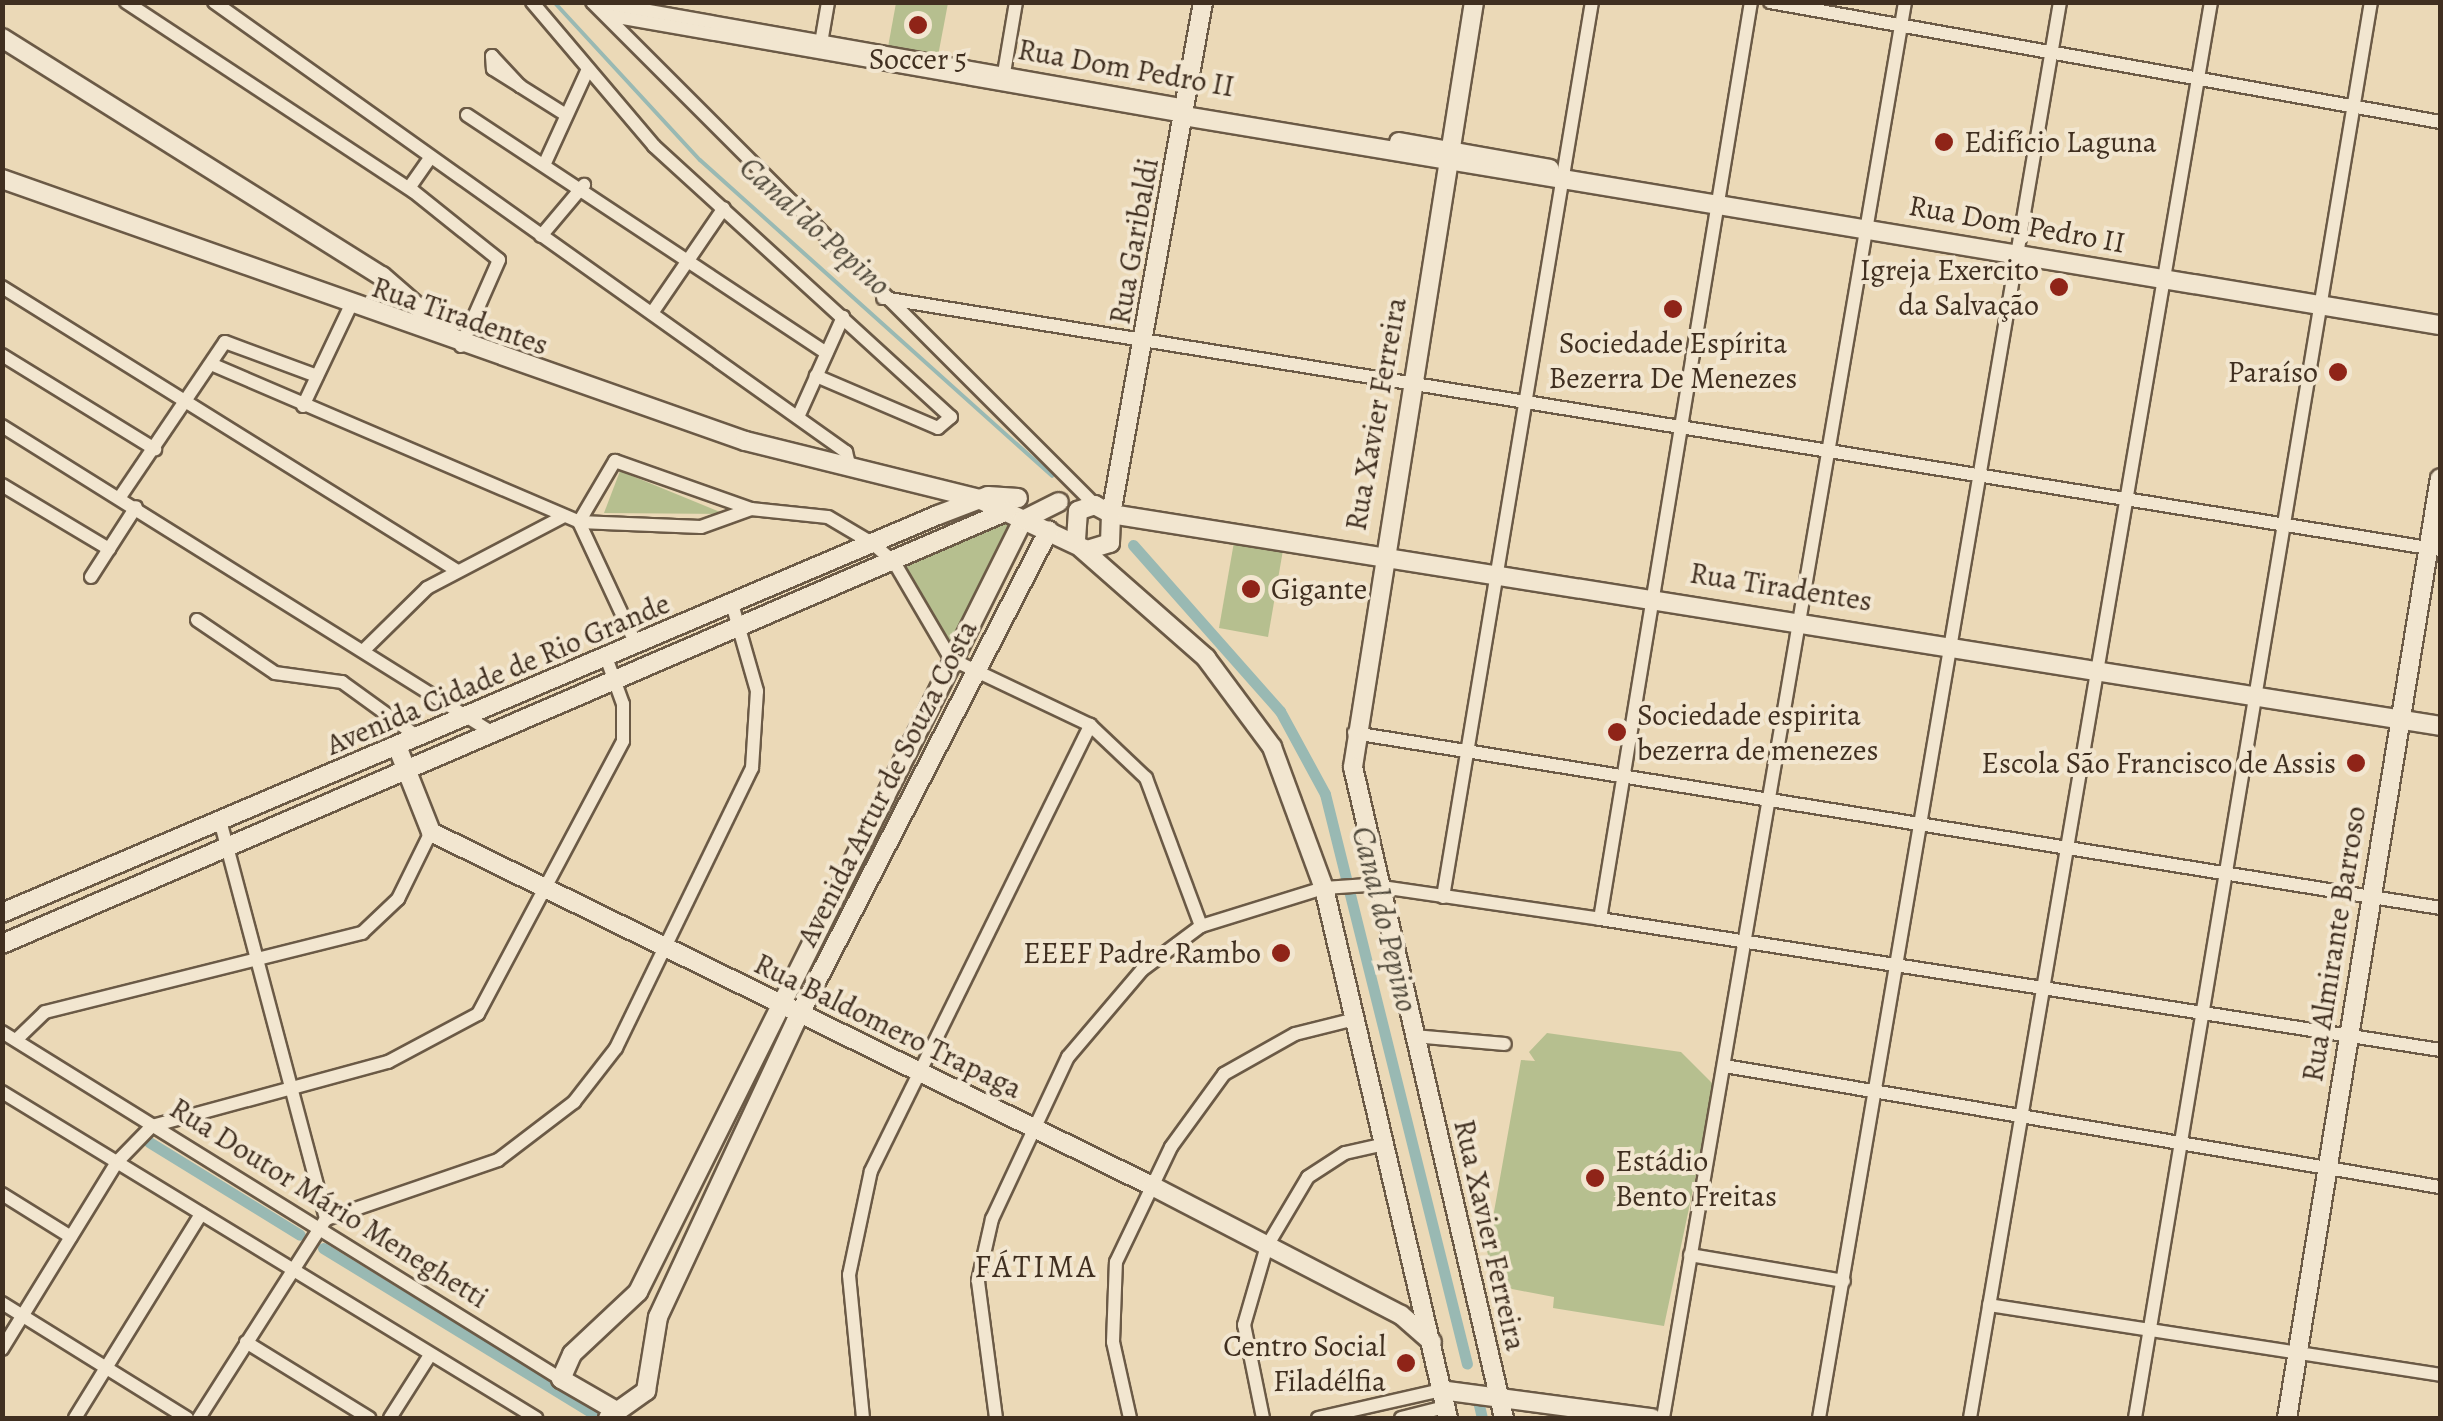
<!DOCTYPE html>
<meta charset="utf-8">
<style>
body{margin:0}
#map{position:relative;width:2443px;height:1421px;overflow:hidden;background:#ebd9b7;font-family:Alegreya,serif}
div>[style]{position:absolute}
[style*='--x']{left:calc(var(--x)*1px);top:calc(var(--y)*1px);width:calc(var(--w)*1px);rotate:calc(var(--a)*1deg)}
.green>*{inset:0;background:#b6bf8f}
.stream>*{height:4px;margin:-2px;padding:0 2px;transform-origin:2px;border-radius:2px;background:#99b9b3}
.canal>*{height:11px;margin:-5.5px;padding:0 5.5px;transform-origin:5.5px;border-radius:5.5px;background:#99b9b3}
.roads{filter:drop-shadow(2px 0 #6b5a46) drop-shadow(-2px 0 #6b5a46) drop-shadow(0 2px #6b5a46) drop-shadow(0 -2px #6b5a46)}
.street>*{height:12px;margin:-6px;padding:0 6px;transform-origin:6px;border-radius:6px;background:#f2e6d0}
.secondary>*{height:18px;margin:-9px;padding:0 9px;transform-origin:9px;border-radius:9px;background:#f2e6d0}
.dots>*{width:28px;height:28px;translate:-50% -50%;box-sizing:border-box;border:5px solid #f2e6d0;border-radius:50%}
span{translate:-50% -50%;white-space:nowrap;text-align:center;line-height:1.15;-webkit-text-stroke:8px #f2e6d0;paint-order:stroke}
.poi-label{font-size:30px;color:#402f20}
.left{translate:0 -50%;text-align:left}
.right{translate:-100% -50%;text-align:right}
.street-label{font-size:30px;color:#402f20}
.water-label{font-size:32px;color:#524b3d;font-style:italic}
.neighbourhood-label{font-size:32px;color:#402f20;letter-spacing:2.5px}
.frame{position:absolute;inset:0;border:5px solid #402f20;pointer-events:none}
</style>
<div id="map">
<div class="green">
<div style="clip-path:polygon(896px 3px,948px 3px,938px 56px,888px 47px)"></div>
<div style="clip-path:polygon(620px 471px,725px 514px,604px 513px)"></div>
<div style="clip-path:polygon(1004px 519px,1015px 527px,948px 649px,906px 566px)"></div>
<div style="clip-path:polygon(1234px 542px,1283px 550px,1268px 637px,1219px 628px)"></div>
<div style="clip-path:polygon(1547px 1033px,1681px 1052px,1715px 1086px,1664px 1326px,1553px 1308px,1554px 1297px,1512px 1289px,1493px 1274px,1487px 1251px,1521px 1060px,1535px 1061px,1529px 1052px)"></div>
</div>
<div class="stream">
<div style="--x:554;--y:2;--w:215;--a:47.3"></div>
<div style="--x:700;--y:160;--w:473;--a:41.9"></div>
</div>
<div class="canal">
<div style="--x:1133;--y:545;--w:222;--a:48.5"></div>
<div style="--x:1280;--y:711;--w:94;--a:61.5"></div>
<div style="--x:1325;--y:794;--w:587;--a:76.01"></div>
<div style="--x:149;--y:1142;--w:177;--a:31.6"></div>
<div style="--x:323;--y:1248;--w:319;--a:31.5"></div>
<div style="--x:1479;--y:1405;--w:13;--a:77"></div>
</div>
<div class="roads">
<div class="street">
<div style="--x:126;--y:2;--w:344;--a:33.4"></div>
<div style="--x:413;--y:191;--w:110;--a:38.7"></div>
<div style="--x:499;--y:260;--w:94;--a:113.8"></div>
<div style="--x:214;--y:2;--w:776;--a:35.45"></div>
<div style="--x:846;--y:452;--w:12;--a:76"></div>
<div style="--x:532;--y:2;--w:189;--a:49.7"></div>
<div style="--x:654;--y:146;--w:402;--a:42.4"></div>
<div style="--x:951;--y:417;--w:17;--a:140"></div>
<div style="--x:938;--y:428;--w:133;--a:-156.9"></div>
<div style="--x:592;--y:2;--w:711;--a:45"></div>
<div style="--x:598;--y:2;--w:597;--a:10.03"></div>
<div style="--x:1770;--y:2;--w:681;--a:10.15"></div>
<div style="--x:606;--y:15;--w:587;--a:9.91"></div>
<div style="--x:820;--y:49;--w:48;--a:-80.3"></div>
<div style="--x:1003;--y:79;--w:78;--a:-80.4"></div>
<div style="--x:520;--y:86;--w:41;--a:-133"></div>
<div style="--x:492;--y:56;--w:13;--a:86"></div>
<div style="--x:493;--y:69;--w:32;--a:32"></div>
<div style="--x:520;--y:86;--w:54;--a:32.2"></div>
<div style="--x:467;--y:115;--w:431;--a:33.5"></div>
<div style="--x:545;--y:163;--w:103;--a:-65.4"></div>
<div style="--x:409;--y:188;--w:38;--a:-55"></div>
<div style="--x:541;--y:236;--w:67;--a:-49.9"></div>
<div style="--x:2;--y:287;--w:535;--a:31.94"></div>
<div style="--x:883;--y:298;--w:1577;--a:9.19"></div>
<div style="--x:652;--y:313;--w:127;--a:-55.6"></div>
<div style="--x:2;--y:355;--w:180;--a:31.6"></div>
<div style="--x:211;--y:364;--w:400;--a:23.2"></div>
<div style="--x:579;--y:522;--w:122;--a:2.3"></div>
<div style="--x:701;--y:527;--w:53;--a:-19.8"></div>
<div style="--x:303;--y:406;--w:110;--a:-64.6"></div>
<div style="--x:798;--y:417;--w:110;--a:-65.8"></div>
<div style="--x:2;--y:426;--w:579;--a:32.02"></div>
<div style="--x:2;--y:485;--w:125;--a:30.9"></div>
<div style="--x:120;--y:497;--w:187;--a:-55.9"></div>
<div style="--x:225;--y:342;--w:98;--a:20.3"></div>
<div style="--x:579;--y:522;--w:71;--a:-59.5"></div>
<div style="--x:615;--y:461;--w:144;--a:19.4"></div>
<div style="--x:751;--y:509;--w:77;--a:5.9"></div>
<div style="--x:828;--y:517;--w:51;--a:30.6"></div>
<div style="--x:872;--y:543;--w:29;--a:41"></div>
<div style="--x:894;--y:562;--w:113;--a:59.6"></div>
<div style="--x:951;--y:659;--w:154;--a:25.4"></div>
<div style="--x:1090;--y:725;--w:77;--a:43.4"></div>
<div style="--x:1146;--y:778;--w:158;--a:69.6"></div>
<div style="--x:579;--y:522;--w:135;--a:65"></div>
<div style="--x:91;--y:577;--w:83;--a:-57.3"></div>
<div style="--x:197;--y:620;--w:94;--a:34.2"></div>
<div style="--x:275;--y:673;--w:68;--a:7.7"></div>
<div style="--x:342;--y:682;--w:94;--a:35.9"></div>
<div style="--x:363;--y:651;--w:90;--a:-44.5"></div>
<div style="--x:427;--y:588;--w:155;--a:-27.7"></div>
<div style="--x:1354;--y:733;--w:1100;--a:9.15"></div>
<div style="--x:221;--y:824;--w:409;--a:75.1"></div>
<div style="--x:1443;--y:897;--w:907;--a:-80.55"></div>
<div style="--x:1600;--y:919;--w:929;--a:-80.65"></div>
<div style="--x:2;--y:1032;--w:658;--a:31.83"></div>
<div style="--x:1414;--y:1036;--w:91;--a:5"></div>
<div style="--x:16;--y:1040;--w:40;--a:-44"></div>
<div style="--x:45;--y:1012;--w:327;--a:-14"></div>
<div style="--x:362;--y:933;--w:50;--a:-43.4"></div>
<div style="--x:398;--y:899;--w:75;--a:-63.8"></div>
<div style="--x:1725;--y:1066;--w:725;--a:9.61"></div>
<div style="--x:2;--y:1092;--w:626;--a:31.4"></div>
<div style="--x:2;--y:1194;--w:81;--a:31.9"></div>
<div style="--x:1690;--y:1255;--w:156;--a:9.6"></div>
<div style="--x:2;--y:1303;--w:218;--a:31.9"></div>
<div style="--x:1989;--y:1305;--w:456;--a:8.8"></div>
<div style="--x:246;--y:1342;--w:145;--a:31.7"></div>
<div style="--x:2;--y:1349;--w:220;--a:-58.4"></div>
<div style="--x:117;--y:1162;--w:50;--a:-45.8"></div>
<div style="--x:152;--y:1126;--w:245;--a:-15.2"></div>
<div style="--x:388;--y:1062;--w:102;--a:-28.1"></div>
<div style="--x:478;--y:1014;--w:309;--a:-62"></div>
<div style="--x:623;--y:741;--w:37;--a:-90"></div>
<div style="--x:623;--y:704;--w:50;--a:-109.9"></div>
<div style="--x:75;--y:1418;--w:240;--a:-58.3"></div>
<div style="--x:199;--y:1418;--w:236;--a:-57.5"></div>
<div style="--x:326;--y:1219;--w:182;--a:-18.9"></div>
<div style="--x:498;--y:1160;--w:96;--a:-37.3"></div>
<div style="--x:574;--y:1102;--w:68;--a:-52.1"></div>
<div style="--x:616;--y:1048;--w:311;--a:-64.1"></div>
<div style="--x:752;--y:768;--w:77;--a:-86.3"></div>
<div style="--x:757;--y:691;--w:91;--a:-106"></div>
<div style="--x:390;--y:1418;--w:75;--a:-57.6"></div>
<div style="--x:863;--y:1418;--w:144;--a:-95.6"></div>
<div style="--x:849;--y:1275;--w:106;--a:-78.1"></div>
<div style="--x:871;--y:1171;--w:497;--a:-63.8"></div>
<div style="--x:996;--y:1418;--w:138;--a:-97.5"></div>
<div style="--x:978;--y:1281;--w:64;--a:-77.3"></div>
<div style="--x:992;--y:1219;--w:179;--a:-64.9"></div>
<div style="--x:1068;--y:1057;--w:114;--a:-49.6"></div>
<div style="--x:1142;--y:970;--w:74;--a:-36.7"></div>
<div style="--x:1201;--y:926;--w:129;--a:-17.2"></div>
<div style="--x:1324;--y:888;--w:44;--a:-3.9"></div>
<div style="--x:1368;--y:885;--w:234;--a:8.3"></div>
<div style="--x:1600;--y:919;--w:850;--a:8.86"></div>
<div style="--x:1130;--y:1418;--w:78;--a:-102.6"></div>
<div style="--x:1113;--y:1342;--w:80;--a:-87.9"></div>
<div style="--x:1116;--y:1262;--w:127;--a:-64.4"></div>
<div style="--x:1171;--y:1147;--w:90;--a:-54"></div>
<div style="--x:1224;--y:1074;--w:81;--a:-29.4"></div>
<div style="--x:1295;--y:1034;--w:62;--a:-14"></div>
<div style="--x:1263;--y:1418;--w:95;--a:-101.5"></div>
<div style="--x:1244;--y:1325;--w:82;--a:-73.8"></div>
<div style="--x:1267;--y:1246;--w:80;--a:-59.3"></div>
<div style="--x:1308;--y:1177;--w:44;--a:-33"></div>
<div style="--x:1345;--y:1153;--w:41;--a:-12.7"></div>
<div style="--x:1318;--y:1418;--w:126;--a:-12.8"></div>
<div style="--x:1401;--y:1418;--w:45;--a:-14"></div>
<div style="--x:1663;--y:1418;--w:1437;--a:-80.3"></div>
<div style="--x:1819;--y:1418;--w:1436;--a:-80.34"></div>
<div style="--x:1970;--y:1418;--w:1436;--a:-80.34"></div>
<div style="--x:2135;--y:1418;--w:1436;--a:-80.54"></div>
</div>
<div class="secondary">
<div style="--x:1474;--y:2;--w:775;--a:98.99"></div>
<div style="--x:1353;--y:767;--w:668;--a:76.94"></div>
<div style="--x:2;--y:38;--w:448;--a:32.1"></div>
<div style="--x:382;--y:276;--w:91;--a:41"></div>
<div style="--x:1184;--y:116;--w:1273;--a:9.45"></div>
<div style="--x:1399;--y:142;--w:153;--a:10.1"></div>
<div style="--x:2;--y:179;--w:788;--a:19.42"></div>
<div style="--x:745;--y:441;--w:241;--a:13.9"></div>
<div style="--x:979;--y:499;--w:119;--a:25.3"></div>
<div style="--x:1087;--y:550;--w:24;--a:-17"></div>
<div style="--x:1110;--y:543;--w:29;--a:-88"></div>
<div style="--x:1111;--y:514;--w:18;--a:-151"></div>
<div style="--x:1095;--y:505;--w:18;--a:161"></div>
<div style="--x:1078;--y:511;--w:32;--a:94"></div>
<div style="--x:1111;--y:514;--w:1346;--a:9.06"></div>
<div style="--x:1111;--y:514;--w:520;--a:-79.81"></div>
<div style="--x:1081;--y:548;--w:167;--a:41.3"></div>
<div style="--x:1206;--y:658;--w:111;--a:53.4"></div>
<div style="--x:1272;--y:747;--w:150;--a:69.8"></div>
<div style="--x:1324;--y:888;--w:544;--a:76.83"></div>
<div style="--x:397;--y:746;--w:92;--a:68.4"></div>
<div style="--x:431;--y:832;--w:803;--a:26.15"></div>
<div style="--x:1152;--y:1186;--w:280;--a:27.4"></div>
<div style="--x:1401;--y:1315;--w:41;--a:41.1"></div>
<div style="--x:2;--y:913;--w:1017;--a:-23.04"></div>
<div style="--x:938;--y:515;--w:53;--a:-20.8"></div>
<div style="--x:988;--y:496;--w:30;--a:4"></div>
<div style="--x:2;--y:944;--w:1094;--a:-23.31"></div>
<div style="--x:1441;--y:1390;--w:213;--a:7.6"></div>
<div style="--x:613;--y:1409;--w:60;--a:-150"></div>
<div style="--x:561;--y:1379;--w:27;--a:-66"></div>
<div style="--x:572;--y:1354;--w:91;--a:-43.2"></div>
<div style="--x:638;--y:1292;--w:863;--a:-63.49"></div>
<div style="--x:1023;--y:520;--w:40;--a:-26.6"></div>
<div style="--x:608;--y:1418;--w:47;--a:-35.4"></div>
<div style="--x:646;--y:1391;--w:75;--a:-80.8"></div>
<div style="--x:658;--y:1317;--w:327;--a:-65"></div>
<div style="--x:796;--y:1021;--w:552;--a:-62.74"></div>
<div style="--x:2287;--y:1418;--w:952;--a:-80.76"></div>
</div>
</div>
<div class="dots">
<div style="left:918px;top:25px;background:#8f2418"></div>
<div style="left:1944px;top:142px;background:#8f2418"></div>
<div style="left:2059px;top:287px;background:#8f2418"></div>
<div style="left:1673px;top:309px;background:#8f2418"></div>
<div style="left:2338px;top:372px;background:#8f2418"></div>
<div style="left:1251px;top:589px;background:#8f2418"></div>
<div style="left:1617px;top:732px;background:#8f2418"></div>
<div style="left:2356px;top:763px;background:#8f2418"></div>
<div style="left:1281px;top:953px;background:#8f2418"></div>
<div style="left:1595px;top:1178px;background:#8f2418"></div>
<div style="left:1406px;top:1363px;background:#8f2418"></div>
</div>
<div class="poi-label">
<span style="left:918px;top:59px">Soccer 5</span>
<span class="left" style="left:1964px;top:142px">Edifício Laguna</span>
<span class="right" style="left:2039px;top:287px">Igreja Exercito<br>da Salvação</span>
<span style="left:1673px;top:360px">Sociedade Espírita<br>Bezerra De Menezes</span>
<span class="right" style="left:2318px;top:372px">Paraíso</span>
<span class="left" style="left:1271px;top:589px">Gigante</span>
<span class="left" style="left:1637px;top:732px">Sociedade espirita<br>bezerra de menezes</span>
<span class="right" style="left:2336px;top:763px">Escola São Francisco de Assis</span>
<span class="right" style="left:1261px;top:953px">EEEF Padre Rambo</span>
<span class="left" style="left:1615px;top:1178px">Estádio<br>Bento Freitas</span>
<span class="right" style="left:1386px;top:1363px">Centro Social<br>Filadélfia</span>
</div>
<div class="street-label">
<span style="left:1126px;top:68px;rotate:10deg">Rua Dom Pedro II</span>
<span style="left:2017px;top:224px;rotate:10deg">Rua Dom Pedro II</span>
<span style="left:1134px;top:241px;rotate:-80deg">Rua Garibaldi</span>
<span style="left:460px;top:316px;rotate:19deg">Rua Tiradentes</span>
<span style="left:1376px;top:414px;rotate:-80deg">Rua Xavier Ferreira</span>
<span style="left:1781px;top:587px;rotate:9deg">Rua Tiradentes</span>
<span style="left:498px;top:674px;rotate:-23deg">Avenida Cidade de Rio Grande</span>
<span style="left:887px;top:783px;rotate:-63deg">Avenida Artur de Souza Costa</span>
<span style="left:2334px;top:944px;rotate:-81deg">Rua Almirante Barroso</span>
<span style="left:888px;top:1026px;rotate:26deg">Rua Baldomero Trapaga</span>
<span style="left:329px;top:1203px;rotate:32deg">Rua Doutor Mário Meneghetti</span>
<span style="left:1490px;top:1235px;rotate:77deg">Rua Xavier Ferreira</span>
</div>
<div class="water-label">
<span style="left:815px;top:226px;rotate:42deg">Canal do Pepino</span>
<span style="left:1385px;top:919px;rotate:76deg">Canal do Pepino</span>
</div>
<div class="neighbourhood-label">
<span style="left:1036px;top:1266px">FÁTIMA</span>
</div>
<div class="frame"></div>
</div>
